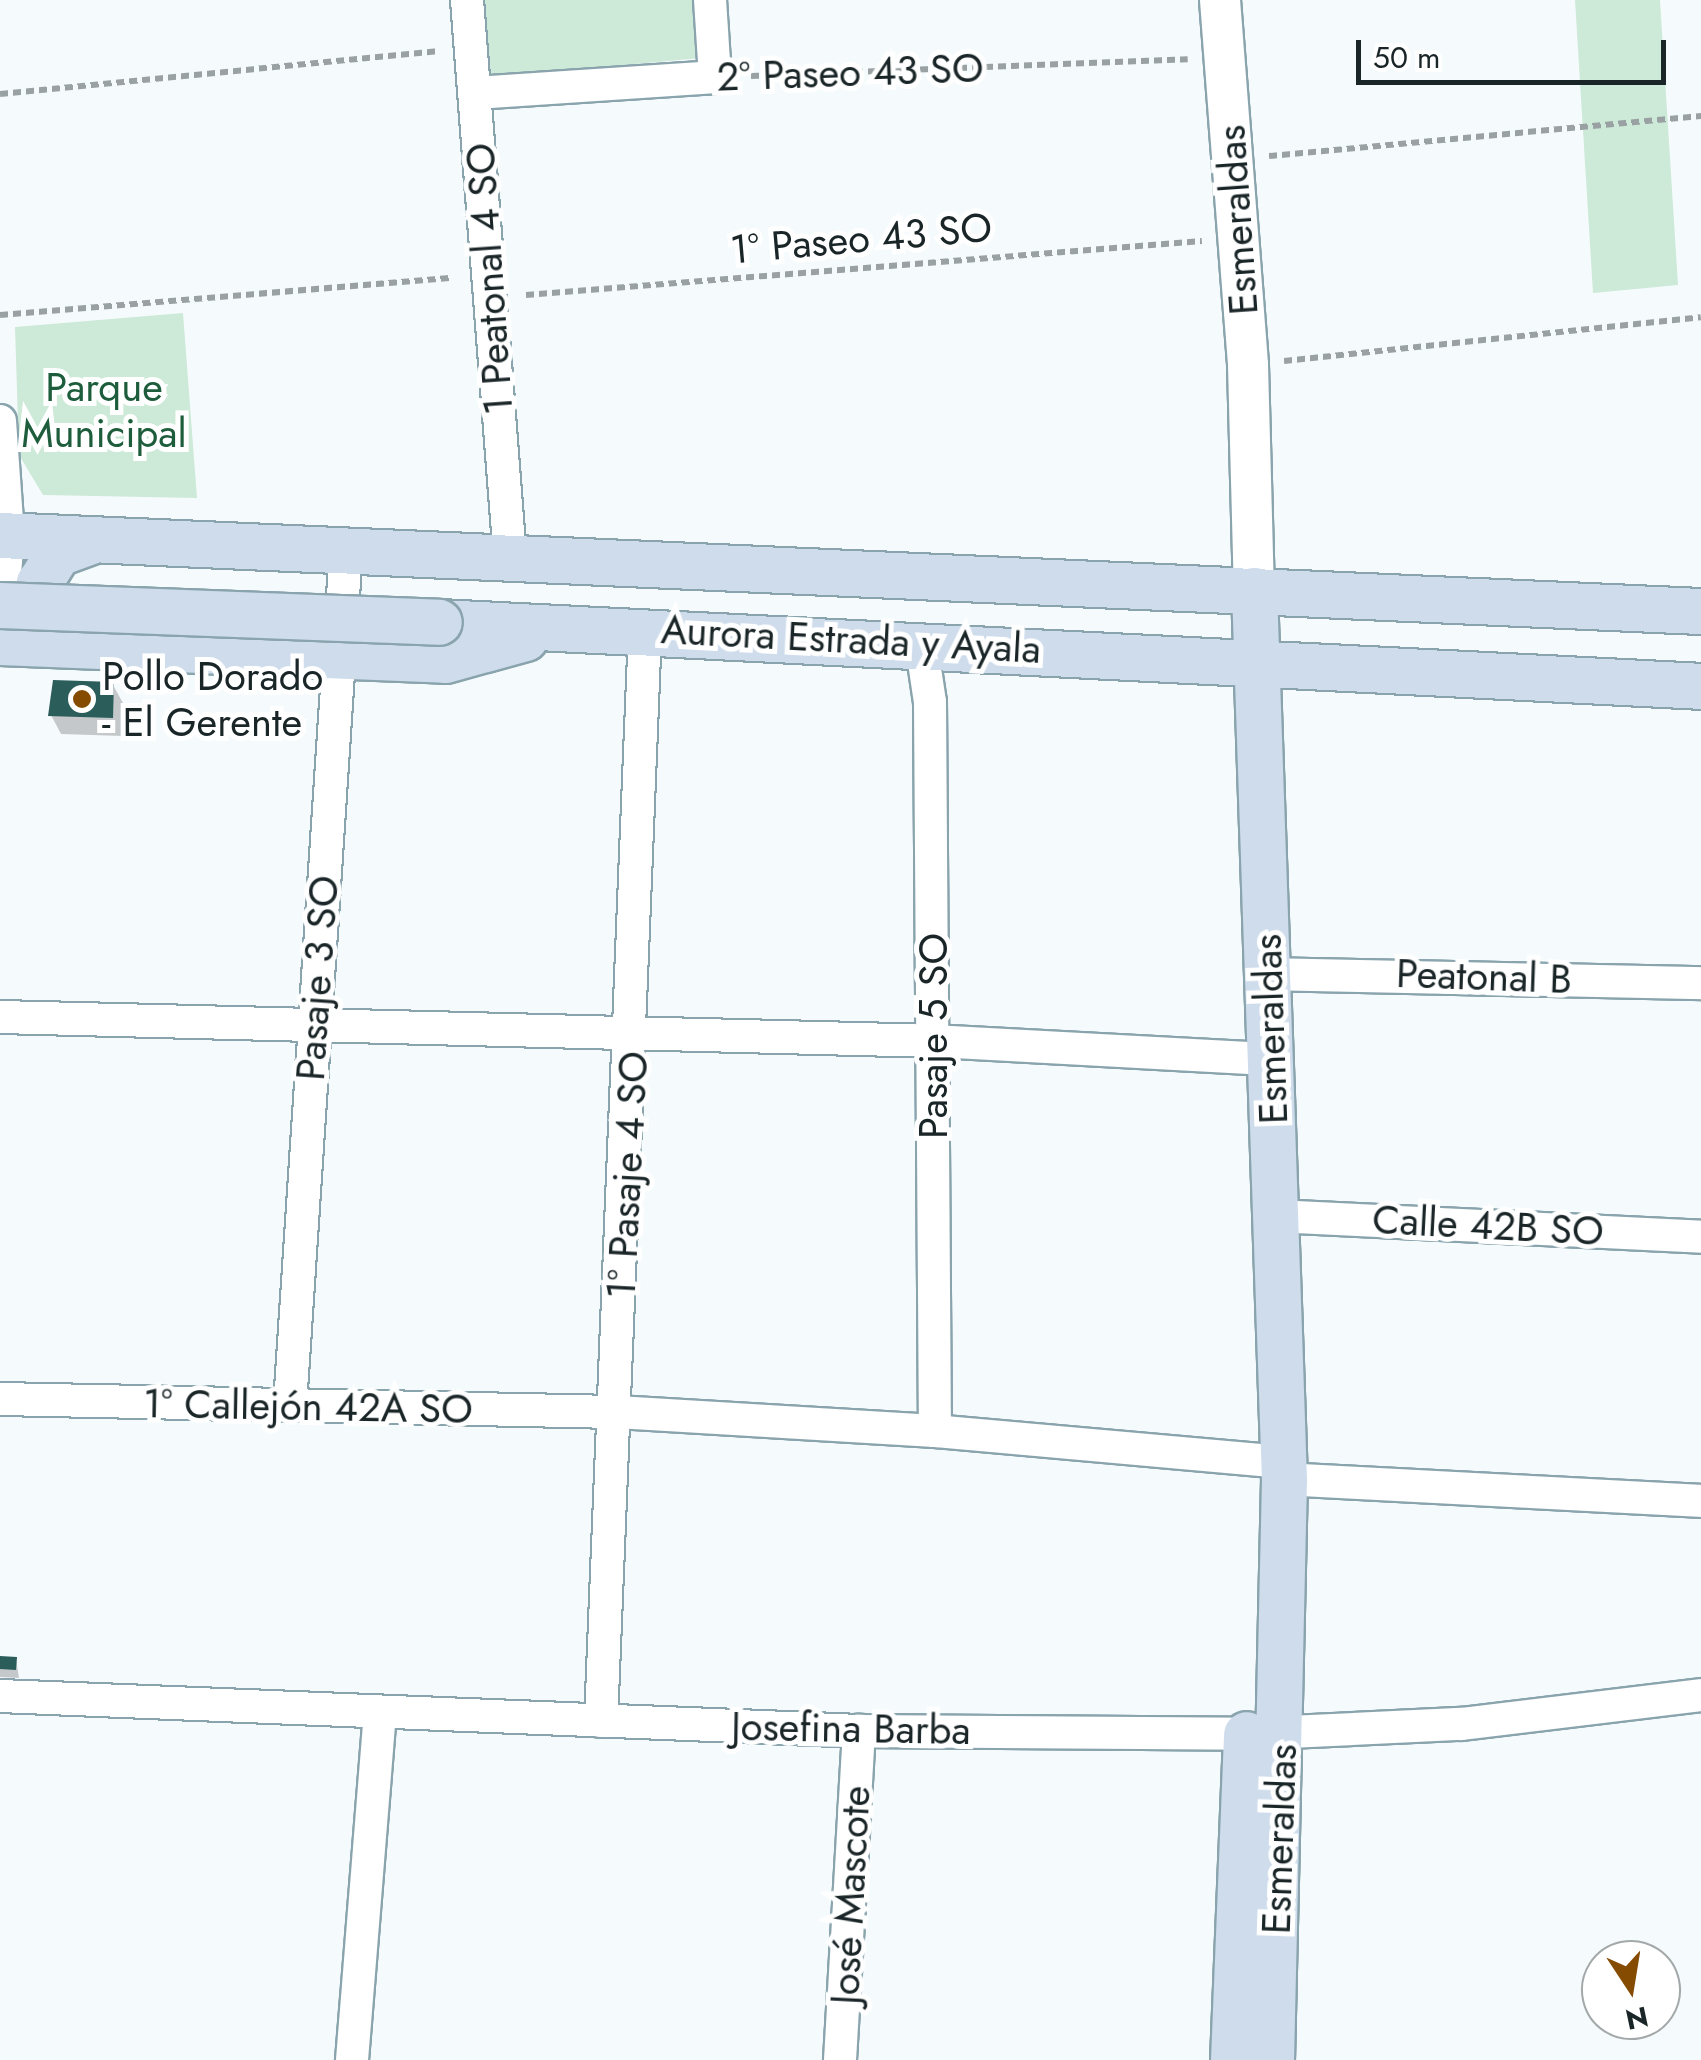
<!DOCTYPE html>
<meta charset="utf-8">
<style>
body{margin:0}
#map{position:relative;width:1701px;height:2060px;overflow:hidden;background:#f5fbfd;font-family:Jost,sans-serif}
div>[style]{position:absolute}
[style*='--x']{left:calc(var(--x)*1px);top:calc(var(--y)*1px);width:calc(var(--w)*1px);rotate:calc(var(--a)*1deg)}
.green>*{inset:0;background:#cde9d7}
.shadow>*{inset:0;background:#0003}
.building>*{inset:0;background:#2b5d5a}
.path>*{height:6px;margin-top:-3px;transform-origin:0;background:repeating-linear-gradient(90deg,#99a1a3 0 8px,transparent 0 13px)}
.roads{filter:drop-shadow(2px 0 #8aa4ad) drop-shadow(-2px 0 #8aa4ad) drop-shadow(0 2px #8aa4ad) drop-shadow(0 -2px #8aa4ad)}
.minor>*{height:32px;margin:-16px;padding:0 16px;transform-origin:16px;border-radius:16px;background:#fff}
.tertiary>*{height:40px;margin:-20px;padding:0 20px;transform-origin:20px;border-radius:20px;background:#fff}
.secondary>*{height:45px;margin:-22.5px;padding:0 22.5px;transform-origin:22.5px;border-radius:22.5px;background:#cedcec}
.bridges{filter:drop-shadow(2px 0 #8aa4ad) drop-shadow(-2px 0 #8aa4ad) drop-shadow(0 2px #8aa4ad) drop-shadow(0 -2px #8aa4ad)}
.secondary-bridge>*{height:45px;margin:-22.5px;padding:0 22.5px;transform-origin:22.5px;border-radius:22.5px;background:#cedcec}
.dots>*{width:28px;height:28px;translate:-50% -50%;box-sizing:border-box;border:5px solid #fff;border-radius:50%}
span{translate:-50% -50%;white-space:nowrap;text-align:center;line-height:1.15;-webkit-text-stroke:10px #fff;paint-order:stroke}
.street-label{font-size:40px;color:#1a2528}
.park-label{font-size:40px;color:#1d5d3c}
.poi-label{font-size:40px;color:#1a2528}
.left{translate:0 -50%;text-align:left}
.north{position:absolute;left:1581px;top:1940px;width:100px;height:100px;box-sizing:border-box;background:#fff;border:2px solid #a3a8a9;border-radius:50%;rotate:168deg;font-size:28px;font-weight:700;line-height:40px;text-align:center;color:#1a2528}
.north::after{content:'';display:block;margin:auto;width:35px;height:45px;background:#854c01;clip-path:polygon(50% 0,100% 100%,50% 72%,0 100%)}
.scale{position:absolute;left:1356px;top:40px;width:310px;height:45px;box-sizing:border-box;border:5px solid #1a2528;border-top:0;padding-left:12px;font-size:30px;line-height:35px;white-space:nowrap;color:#1a2528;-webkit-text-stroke:8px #fff;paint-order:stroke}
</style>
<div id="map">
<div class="green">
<div style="clip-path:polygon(483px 0,697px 0,701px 58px,490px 77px)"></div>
<div style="clip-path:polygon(1575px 0,1660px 0,1678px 285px,1593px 293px)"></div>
<div style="clip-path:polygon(183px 313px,197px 498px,43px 495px,19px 455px,15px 327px)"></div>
</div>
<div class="shadow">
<div style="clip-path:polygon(113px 685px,123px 703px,122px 736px,61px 734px,51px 715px)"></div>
<div style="clip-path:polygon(0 1658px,16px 1659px,19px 1678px,0 1677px)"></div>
</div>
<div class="building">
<div style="clip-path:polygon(53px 680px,114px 682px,113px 718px,48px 716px)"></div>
<div style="clip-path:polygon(0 1656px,17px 1657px,16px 1670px,0 1669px)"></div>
</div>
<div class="path">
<div style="--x:751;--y:76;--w:437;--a:-2.2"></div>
<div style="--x:0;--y:94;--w:439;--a:-5.6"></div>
<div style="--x:1269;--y:156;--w:434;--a:-5.3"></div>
<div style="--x:526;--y:295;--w:678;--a:-4.57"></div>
<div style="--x:0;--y:315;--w:454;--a:-4.7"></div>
<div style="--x:1284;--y:361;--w:419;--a:-6"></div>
</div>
<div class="roads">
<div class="minor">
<div style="--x:467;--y:0;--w:559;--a:85.59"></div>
<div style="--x:476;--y:93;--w:240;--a:-3.8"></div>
<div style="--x:715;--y:77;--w:77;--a:-93.7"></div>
<div style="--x:0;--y:421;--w:115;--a:86"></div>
<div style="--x:8;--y:536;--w:89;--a:94.5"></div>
<div style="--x:921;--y:642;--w:61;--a:81.5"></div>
<div style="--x:930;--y:702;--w:729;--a:89.61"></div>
<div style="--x:1268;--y:974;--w:433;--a:1.2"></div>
<div style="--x:0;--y:1017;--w:934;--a:1.47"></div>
<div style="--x:934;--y:1041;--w:336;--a:3.1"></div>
<div style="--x:1276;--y:1216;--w:426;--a:2.8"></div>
<div style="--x:0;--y:1399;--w:616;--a:1.21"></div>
<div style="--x:616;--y:1412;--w:320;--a:3.4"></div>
<div style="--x:935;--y:1431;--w:350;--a:5.1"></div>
<div style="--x:290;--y:1405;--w:857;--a:-86.25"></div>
<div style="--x:1284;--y:1479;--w:418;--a:3"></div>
<div style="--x:0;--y:1696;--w:860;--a:2.33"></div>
<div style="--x:859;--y:1731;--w:387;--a:0.4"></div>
<div style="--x:1246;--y:1734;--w:216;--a:-2.7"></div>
<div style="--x:1462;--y:1724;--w:241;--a:-6.9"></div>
<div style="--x:601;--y:1721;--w:1093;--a:-87.69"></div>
<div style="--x:352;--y:2060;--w:349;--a:-85.4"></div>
<div style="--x:840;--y:2060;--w:330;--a:-86.7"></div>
</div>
<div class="tertiary">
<div style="--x:1220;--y:0;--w:366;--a:85.6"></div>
<div style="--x:1248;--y:365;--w:225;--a:88.5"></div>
</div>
<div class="secondary">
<div style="--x:0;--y:535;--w:1703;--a:2.56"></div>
<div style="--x:1254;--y:590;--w:890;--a:88.07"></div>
<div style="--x:1284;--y:1479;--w:581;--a:91.28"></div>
<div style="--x:439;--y:622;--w:1264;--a:2.9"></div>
<div style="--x:64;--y:637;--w:27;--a:-135"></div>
<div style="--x:45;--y:618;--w:36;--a:-100"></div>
<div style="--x:39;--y:583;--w:36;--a:-58"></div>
<div style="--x:58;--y:553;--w:37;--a:-20"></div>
<div style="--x:0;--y:642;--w:445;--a:2.3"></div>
<div style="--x:445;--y:660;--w:83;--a:-15.4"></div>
<div style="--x:1233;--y:2060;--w:326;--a:-87.7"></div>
</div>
</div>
<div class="bridges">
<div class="secondary-bridge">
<div style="--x:0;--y:605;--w:439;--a:2.2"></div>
</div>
</div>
<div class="dots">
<div style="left:82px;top:699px;background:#854c01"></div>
</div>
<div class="street-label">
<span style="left:850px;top:72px;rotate:-2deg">2º Paseo 43 SO</span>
<span style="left:1237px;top:220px;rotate:-94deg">Esmeraldas</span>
<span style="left:861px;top:238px;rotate:-5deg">1º Paseo 43 SO</span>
<span style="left:489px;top:279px;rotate:-94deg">1 Peatonal 4 SO</span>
<span style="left:851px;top:639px;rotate:3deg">Aurora Estrada y Ayala</span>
<span style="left:1484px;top:976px;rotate:2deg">Peatonal B</span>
<span style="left:317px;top:978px;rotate:-86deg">Pasaje 3 SO</span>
<span style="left:1270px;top:1029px;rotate:-92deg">Esmeraldas</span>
<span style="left:933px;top:1036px;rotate:-90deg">Pasaje 5 SO</span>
<span style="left:627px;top:1175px;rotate:-87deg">1º Pasaje 4 SO</span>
<span style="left:1488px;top:1225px;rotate:3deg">Calle 42B SO</span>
<span style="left:308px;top:1406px;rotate:1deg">1° Callejón 42A SO</span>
<span style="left:851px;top:1728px;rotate:1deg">Josefina Barba</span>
<span style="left:1279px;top:1839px;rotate:-88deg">Esmeraldas</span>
<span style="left:850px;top:1895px;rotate:-87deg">José Mascote</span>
</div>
<div class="park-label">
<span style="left:104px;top:410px">Parque<br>Municipal</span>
</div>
<div class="poi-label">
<span class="left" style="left:102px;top:699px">Pollo Dorado<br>- El Gerente</span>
</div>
<div class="north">N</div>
<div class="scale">50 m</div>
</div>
